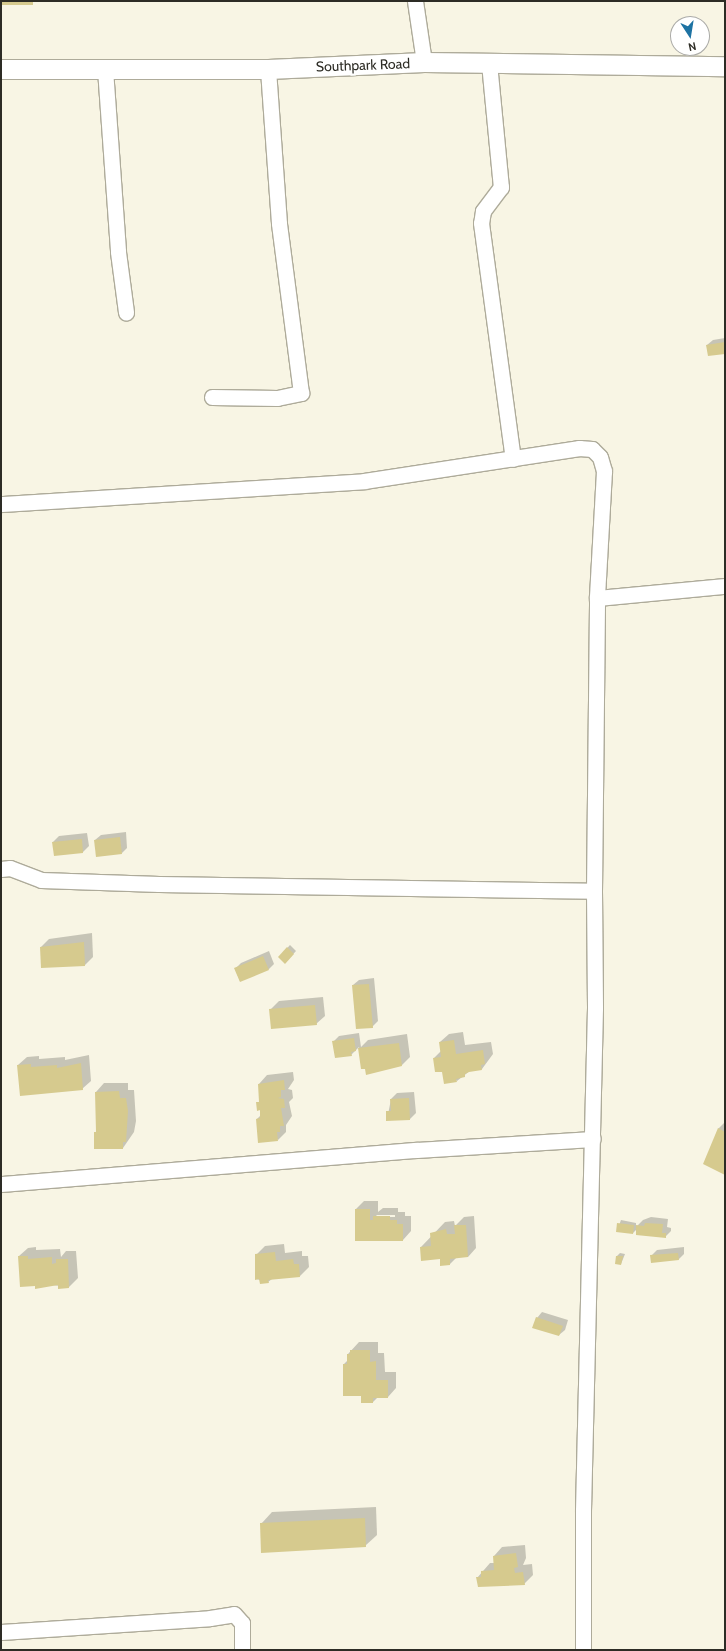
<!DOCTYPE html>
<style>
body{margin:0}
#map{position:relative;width:726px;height:1651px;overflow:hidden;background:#f8f5e4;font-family:Cabin,sans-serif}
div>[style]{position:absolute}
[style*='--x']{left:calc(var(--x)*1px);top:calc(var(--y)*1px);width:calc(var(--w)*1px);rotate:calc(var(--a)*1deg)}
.shadow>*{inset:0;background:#0003}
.building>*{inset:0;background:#d6ca8e}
.roads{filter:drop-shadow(1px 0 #aeab9a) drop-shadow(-1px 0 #aeab9a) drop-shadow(0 1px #aeab9a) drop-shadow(0 -1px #aeab9a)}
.minor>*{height:15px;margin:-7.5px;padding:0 7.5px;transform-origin:7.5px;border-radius:7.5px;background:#fff}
.tertiary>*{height:19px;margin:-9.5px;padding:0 9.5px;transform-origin:9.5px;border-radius:9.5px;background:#fff}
span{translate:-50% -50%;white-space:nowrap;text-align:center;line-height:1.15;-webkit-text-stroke:4px #fff;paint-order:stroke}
.street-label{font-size:14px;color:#2d2c25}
.frame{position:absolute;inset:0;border:2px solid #2d2c25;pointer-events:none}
.north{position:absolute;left:670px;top:16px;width:40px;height:40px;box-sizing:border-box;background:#fff;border:1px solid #ababa8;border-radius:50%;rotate:168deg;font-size:11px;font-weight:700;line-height:16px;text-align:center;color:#2d2c25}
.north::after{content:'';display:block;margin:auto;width:14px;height:18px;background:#1e73a3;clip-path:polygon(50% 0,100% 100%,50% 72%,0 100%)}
</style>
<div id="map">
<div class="shadow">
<div style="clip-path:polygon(725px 338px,725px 353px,707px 345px,713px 340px)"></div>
<div style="clip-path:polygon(126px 832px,127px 848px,122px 853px,95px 840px,101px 835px)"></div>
<div style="clip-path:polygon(87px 833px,89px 846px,83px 852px,55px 854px,53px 842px,59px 836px)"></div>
<div style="clip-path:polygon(92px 933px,93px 957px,85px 965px,41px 947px,49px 939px)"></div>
<div style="clip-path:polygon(290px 945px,296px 951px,285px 963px,279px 957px)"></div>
<div style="clip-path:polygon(269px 951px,274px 964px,269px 969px,240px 981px,235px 969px,241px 963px)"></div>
<div style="clip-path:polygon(374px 978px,378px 1021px,372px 1027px,353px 985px,359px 980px)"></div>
<div style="clip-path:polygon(323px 997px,325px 1016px,316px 1024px,270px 1010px,279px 1001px)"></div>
<div style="clip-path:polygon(463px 1032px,465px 1045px,491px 1042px,493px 1054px,482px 1069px,471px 1070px,457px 1081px,443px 1070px,434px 1058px,441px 1051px,440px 1042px,449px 1034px)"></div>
<div style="clip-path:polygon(359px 1033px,361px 1047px,368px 1040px,407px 1034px,410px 1057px,402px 1065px,362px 1068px,359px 1047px,351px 1055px,333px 1042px,339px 1036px)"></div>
<div style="clip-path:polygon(89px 1055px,91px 1081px,82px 1089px,18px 1065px,27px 1057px,39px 1056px,39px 1059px,65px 1057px,65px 1060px)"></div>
<div style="clip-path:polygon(293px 1072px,294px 1080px,288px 1089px,292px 1090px,293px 1098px,289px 1102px,292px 1116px,286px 1125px,286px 1132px,278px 1140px,257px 1119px,261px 1115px,258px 1103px,260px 1100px,259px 1084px,267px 1075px)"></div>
<div style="clip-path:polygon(104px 1083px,128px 1083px,128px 1090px,134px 1090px,136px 1121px,134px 1132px,123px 1148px,95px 1133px,97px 1130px,96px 1092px)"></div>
<div style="clip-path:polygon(414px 1092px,416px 1113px,410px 1119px,387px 1120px,391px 1099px,397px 1093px)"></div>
<div style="clip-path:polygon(725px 1122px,725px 1174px,718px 1129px)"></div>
<div style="clip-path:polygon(evenodd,364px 1201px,378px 1201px,378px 1212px,383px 1208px,398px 1208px,398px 1212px,405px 1212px,405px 1216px,411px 1216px,411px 1231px,403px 1240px,356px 1240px,356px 1209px,364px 1201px,377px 1215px,395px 1215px,395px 1217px,375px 1217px,377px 1215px)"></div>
<div style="clip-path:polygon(474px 1216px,476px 1248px,468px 1257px,457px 1257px,450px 1264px,421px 1247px,445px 1222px,454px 1221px,455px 1226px,464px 1217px)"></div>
<div style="clip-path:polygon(651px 1217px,668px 1219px,667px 1227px,671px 1228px,671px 1231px,665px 1237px,637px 1229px,633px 1233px,617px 1231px,621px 1220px,636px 1223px,636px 1227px,643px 1220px)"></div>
<div style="clip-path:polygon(284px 1244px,285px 1253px,302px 1251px,302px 1256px,308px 1256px,309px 1267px,300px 1276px,272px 1279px,268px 1282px,256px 1279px,256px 1255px,265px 1246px)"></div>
<div style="clip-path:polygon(36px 1247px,36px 1250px,60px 1249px,61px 1257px,66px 1251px,76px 1251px,78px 1278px,69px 1287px,52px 1285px,36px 1288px,19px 1256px,28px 1248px)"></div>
<div style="clip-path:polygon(684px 1247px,684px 1254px,679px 1259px,651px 1256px,657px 1250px)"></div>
<div style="clip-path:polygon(620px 1253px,625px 1254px,621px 1264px,617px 1256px)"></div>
<div style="clip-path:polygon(542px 1312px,568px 1320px,565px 1330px,559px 1335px,537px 1318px)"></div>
<div style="clip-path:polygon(359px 1342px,378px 1342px,378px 1353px,384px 1353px,385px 1372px,396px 1372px,396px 1388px,388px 1397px,378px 1397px,373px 1402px,362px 1402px,362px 1395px,344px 1364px,348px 1360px,348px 1354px)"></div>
<div style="clip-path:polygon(376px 1507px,377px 1535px,365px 1546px,261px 1524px,272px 1512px)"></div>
<div style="clip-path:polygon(525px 1545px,526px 1558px,523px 1565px,532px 1564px,533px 1575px,524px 1584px,477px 1578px,490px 1563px,494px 1563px,494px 1556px,502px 1547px)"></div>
</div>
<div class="building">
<div style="clip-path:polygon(1px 1px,33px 1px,33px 5px,1px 5px)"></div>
<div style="clip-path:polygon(725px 342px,725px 354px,708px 356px,706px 345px)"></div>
<div style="clip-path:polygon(120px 837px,122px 854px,96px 857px,94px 840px)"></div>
<div style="clip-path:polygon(82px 839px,83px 853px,54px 856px,52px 842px)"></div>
<div style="clip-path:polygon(84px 942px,85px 966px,41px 968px,40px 947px)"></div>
<div style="clip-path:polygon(287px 947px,294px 954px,285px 964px,278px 957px)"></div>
<div style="clip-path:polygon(263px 956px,269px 970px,240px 982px,234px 968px)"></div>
<div style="clip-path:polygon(369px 984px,373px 1028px,356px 1029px,352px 985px)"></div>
<div style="clip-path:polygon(315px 1005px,317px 1025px,271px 1029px,269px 1009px)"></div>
<div style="clip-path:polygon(354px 1038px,356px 1051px,351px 1052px,352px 1056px,335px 1058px,332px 1041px)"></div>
<div style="clip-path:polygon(454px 1040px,456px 1054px,483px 1050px,485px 1064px,481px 1065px,482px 1070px,469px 1072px,465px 1074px,465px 1077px,456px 1079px,457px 1082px,444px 1084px,442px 1072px,435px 1072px,433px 1058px,441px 1057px,439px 1042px)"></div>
<div style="clip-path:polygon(399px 1043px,402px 1066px,366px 1075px,365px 1069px,361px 1069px,358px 1048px)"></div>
<div style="clip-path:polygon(81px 1063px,83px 1090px,20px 1096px,17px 1065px,31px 1064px,31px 1067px,57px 1065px,57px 1068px)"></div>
<div style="clip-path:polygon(284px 1080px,285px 1090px,281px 1090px,281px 1097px,278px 1098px,284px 1099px,285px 1108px,281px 1108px,284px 1126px,280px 1126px,280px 1132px,277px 1132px,278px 1141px,258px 1143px,256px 1119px,260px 1118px,260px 1110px,257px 1111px,256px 1102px,259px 1102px,258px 1084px)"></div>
<div style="clip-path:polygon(119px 1091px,120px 1098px,126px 1098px,128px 1111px,126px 1142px,123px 1142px,123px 1149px,94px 1149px,94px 1132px,96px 1132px,95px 1092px)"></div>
<div style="clip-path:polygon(409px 1098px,410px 1120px,386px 1121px,386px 1111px,391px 1111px,390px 1099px)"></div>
<div style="clip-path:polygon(718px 1128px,725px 1132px,725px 1175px,703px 1164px)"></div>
<div style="clip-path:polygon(355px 1209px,370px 1209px,370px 1220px,373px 1220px,373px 1216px,390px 1216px,390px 1220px,397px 1220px,397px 1224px,403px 1224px,403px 1241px,355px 1241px)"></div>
<div style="clip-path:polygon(617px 1223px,634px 1225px,633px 1234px,616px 1232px)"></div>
<div style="clip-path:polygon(645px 1223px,663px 1224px,662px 1233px,666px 1233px,666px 1238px,636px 1235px,636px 1225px,644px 1226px)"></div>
<div style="clip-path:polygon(454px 1225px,466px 1225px,468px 1257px,450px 1259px,450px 1265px,440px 1266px,440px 1259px,421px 1261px,420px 1247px,431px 1246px,430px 1233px,446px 1229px,447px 1234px,455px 1234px)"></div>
<div style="clip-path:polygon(275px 1252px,276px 1261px,293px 1259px,294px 1264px,299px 1264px,300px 1277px,268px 1280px,269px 1283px,260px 1284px,259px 1279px,255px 1280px,255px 1254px)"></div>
<div style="clip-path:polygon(678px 1253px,679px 1260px,651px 1263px,650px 1255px)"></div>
<div style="clip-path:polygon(18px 1256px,28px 1256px,28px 1259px,52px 1257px,52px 1264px,56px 1263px,56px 1259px,68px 1259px,69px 1288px,58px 1289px,58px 1285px,35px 1289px,35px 1286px,20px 1287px)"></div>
<div style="clip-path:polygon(616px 1256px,623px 1256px,621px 1265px,615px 1264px)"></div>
<div style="clip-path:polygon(536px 1317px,563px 1326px,559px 1336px,532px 1328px)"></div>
<div style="clip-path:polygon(350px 1350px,370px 1350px,370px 1362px,376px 1361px,376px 1380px,388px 1380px,388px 1398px,373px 1398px,373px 1403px,361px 1403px,361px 1396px,343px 1396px,343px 1364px,347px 1364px,347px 1354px,350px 1354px)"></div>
<div style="clip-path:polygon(365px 1518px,366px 1547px,261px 1553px,260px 1523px)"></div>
<div style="clip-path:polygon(516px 1553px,518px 1567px,514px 1568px,515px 1573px,523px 1572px,525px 1585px,478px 1587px,476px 1577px,481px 1577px,481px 1571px,494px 1570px,493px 1556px)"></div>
</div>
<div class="roads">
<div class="minor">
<div style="--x:415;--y:1;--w:62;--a:81.6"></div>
<div style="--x:489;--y:63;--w:125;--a:84.5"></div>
<div style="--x:501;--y:187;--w:30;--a:127"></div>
<div style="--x:483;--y:211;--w:12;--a:99"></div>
<div style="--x:481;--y:223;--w:238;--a:82.3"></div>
<div style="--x:105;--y:69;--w:183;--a:85.9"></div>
<div style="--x:118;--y:252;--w:61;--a:82.4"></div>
<div style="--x:212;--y:397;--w:65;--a:0.9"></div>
<div style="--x:277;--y:398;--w:25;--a:-12"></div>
<div style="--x:301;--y:393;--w:171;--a:-97.4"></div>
<div style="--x:279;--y:223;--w:154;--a:-94.1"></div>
<div style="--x:1;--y:504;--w:364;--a:-3.6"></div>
<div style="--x:364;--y:481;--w:218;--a:-8.7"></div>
<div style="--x:579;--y:448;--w:13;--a:4"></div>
<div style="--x:592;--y:449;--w:11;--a:45"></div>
<div style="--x:600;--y:457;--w:15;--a:74"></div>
<div style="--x:604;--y:471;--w:127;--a:93.2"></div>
<div style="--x:597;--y:598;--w:129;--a:-5.4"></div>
<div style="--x:1;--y:869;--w:9;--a:-6"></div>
<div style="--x:10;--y:868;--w:33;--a:21"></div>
<div style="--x:41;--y:880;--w:118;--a:1.9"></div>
<div style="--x:159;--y:884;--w:435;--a:0.9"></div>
<div style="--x:594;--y:891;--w:117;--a:89.5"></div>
<div style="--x:595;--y:1008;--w:503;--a:91.37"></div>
<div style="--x:583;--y:1511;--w:139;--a:90"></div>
<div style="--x:594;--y:891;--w:293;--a:-89.4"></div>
<div style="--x:1;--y:1184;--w:416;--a:-4.7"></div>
<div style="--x:416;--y:1150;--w:177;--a:-3.6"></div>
<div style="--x:1;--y:1632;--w:209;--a:-3.8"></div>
<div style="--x:210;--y:1618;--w:24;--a:-9"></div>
<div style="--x:234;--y:1614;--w:12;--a:48"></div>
<div style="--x:242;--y:1623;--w:27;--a:90"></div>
</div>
<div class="tertiary">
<div style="--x:1;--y:69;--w:267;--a:0"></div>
<div style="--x:268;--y:69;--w:156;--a:-2.6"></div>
<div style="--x:424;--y:62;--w:301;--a:0.8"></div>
</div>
</div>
<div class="street-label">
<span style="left:363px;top:65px;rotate:-2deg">Southpark Road</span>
</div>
<div class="frame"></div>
<div class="north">N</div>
</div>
